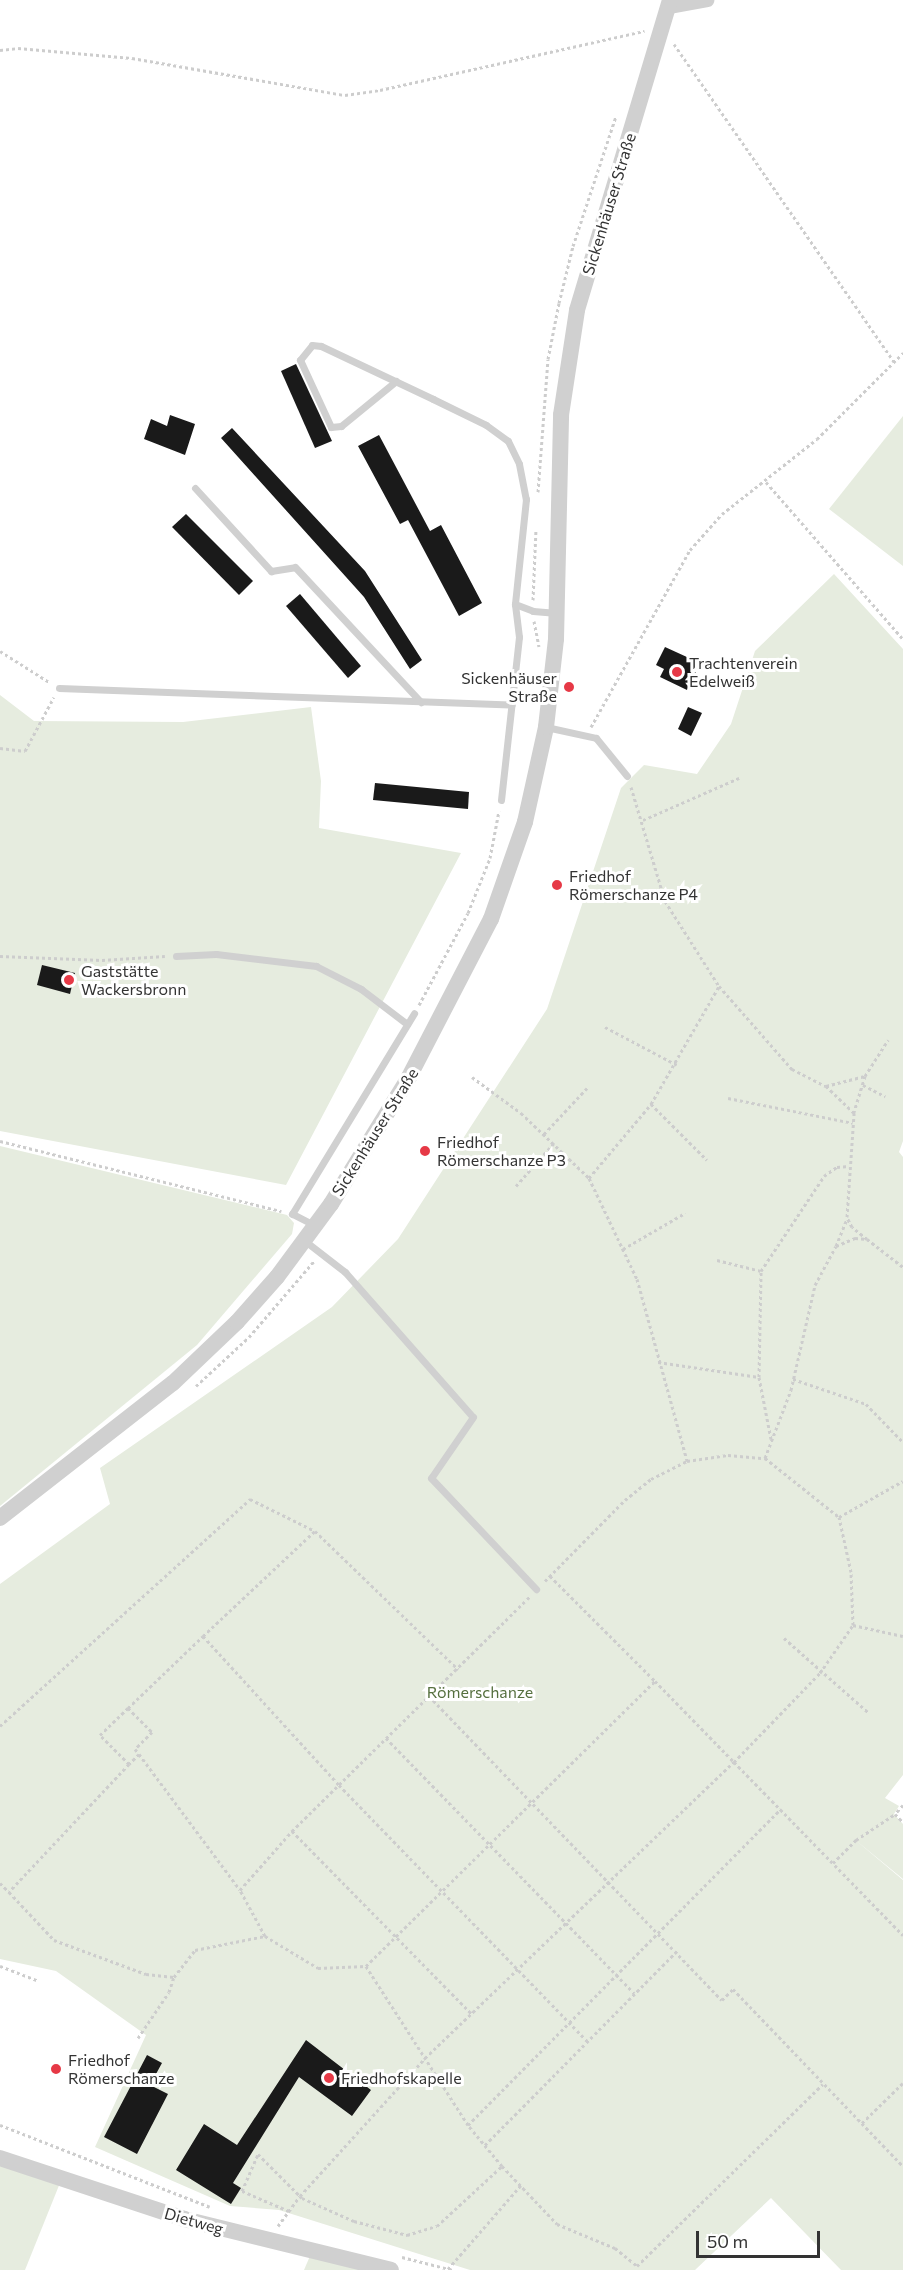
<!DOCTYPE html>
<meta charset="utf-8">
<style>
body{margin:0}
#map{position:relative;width:903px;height:2270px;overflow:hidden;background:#fff;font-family:Commissioner,sans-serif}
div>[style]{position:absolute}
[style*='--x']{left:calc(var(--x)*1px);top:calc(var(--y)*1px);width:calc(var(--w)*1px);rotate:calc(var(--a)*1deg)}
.green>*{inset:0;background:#e6ecdf}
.building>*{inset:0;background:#1a1a1a}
.path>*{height:3px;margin-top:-1.5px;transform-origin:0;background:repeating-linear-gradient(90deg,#cdcdcd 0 3px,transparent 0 6px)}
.service>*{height:7px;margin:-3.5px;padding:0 3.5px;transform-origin:3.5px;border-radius:3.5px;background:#d0d0d0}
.minor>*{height:14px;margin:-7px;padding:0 7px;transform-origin:7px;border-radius:7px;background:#d0d0d0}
.tertiary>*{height:16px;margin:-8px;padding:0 8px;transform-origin:8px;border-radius:8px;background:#d0d0d0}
.dots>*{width:16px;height:16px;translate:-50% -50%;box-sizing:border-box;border:3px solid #fff;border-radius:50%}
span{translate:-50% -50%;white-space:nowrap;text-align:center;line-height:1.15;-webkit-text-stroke:6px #fff;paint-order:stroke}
.street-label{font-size:16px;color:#333}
.poi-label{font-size:16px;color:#333}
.left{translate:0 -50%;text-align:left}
.right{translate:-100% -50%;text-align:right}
.park-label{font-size:16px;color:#56703f}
.scale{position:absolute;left:696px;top:2231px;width:124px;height:27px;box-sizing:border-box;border:3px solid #333;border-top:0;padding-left:8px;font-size:18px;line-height:21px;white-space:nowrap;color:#333;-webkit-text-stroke:4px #fff;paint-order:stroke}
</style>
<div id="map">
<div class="green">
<div style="clip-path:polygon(903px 416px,903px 566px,829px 509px)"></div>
<div style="clip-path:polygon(834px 574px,903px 649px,903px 1141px,899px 1152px,903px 1157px,903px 1775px,885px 1798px,899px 1806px,894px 1814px,903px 1824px,903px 1879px,853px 1838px,903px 1880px,903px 2270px,841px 2270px,771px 2198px,695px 2270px,470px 2270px,279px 2210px,230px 2206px,95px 2147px,146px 2035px,56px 1971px,0 1959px,0 1584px,110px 1504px,100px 1468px,332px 1307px,398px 1239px,547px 1009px,621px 788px,644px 765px,697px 774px,731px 724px,755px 651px)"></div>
<div style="clip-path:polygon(0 695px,34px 721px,183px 722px,311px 707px,321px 781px,319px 828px,461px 853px,286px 1185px,0 1131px)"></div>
<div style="clip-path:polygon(0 1146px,287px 1215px,294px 1223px,292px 1234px,197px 1345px,0 1506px)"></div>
<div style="clip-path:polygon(0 2160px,60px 2183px,25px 2270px,0 2270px)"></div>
<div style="clip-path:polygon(310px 2256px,372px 2270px,304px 2270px)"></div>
</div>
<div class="building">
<div style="clip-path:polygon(296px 364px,332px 441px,315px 448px,281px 371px)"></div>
<div style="clip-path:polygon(170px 415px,195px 424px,185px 455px,144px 439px,151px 419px,167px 426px)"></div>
<div style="clip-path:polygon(232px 428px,365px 571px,422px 660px,410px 669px,364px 597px,221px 438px)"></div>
<div style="clip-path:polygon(379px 435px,430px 531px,441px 525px,482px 603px,459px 616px,408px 520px,400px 524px,358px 446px)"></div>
<div style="clip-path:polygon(186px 514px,253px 581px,239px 595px,172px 527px)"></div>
<div style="clip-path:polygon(300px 594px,361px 666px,348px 678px,286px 606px)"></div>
<div style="clip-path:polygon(665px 647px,700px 663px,687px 690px,660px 677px,664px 669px,656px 665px)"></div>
<div style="clip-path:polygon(688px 707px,702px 713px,691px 736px,678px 729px)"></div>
<div style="clip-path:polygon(375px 783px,469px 792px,468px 809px,373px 800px)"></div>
<div style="clip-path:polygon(42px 965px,75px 973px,70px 994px,37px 985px)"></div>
<div style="clip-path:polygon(306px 2040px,371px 2090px,352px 2116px,299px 2077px,233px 2183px,241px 2188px,231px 2204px,176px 2170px,204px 2124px,237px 2145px)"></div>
<div style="clip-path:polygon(147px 2055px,162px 2063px,150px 2085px,168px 2094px,137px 2154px,104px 2137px)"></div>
</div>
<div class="path">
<div style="--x:674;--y:44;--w:388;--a:55.3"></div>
<div style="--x:0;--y:50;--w:18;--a:-6"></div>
<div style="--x:18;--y:48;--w:114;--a:5"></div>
<div style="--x:132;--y:58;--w:216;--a:9.9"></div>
<div style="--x:345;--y:95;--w:35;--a:-8"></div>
<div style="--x:380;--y:90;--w:271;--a:-12.6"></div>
<div style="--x:766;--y:482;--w:208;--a:48.9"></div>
<div style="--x:538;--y:492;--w:133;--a:-85.7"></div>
<div style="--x:548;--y:359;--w:57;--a:-78.9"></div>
<div style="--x:559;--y:303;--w:59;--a:-76.2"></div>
<div style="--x:573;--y:246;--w:137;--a:-71.7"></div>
<div style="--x:533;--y:600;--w:71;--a:-87.6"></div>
<div style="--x:534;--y:621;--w:26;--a:79"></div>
<div style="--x:0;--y:651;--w:58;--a:32.3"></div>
<div style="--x:591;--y:727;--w:203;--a:-60.8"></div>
<div style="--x:690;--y:550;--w:48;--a:-48.4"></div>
<div style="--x:722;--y:514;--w:121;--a:-38.3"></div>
<div style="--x:817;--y:439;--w:122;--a:-45"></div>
<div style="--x:0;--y:748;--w:25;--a:7"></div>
<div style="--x:25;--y:751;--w:61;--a:-61.8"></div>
<div style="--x:631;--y:787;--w:119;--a:73.4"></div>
<div style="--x:665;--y:901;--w:101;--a:57.6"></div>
<div style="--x:643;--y:820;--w:105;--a:-23.6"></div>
<div style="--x:0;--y:956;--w:102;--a:2.2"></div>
<div style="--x:102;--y:960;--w:63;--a:-3.6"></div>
<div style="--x:419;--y:1005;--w:104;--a:-62"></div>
<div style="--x:468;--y:913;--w:59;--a:-68.2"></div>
<div style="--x:490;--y:858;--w:48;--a:-79.2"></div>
<div style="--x:605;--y:1027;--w:81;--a:27.8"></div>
<div style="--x:865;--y:1076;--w:43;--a:-57.4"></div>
<div style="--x:472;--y:1077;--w:61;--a:36.3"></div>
<div style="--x:521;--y:1113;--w:94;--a:43.7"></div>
<div style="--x:589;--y:1178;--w:112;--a:64.6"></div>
<div style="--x:637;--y:1279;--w:189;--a:74.6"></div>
<div style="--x:863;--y:1085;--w:25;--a:27"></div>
<div style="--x:728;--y:1098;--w:127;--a:11.3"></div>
<div style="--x:651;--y:1104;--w:79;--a:45"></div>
<div style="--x:544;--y:1134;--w:63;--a:-46.9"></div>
<div style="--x:0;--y:1141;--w:290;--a:14"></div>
<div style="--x:589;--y:1178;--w:97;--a:-50"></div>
<div style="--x:651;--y:1104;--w:136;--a:-60"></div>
<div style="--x:719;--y:986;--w:111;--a:48.7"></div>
<div style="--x:792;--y:1069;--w:38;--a:27"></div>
<div style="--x:826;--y:1086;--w:40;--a:-14.4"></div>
<div style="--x:865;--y:1076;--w:39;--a:107"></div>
<div style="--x:854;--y:1113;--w:39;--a:-136"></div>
<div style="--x:516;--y:1186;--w:57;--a:-48.5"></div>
<div style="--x:867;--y:1239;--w:46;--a:37.9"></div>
<div style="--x:836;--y:1246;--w:29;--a:-68"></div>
<div style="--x:623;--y:1249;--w:72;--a:-30.1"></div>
<div style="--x:717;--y:1260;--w:45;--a:14"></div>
<div style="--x:658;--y:1362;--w:102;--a:8.4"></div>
<div style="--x:793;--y:1379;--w:77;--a:18.9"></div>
<div style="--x:866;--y:1404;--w:53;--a:45.8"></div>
<div style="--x:196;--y:1386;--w:72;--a:-42.8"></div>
<div style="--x:249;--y:1337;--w:101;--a:-49.4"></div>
<div style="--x:771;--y:1439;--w:63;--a:-101"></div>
<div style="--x:759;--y:1377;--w:106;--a:-88.9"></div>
<div style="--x:761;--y:1271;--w:114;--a:-56.4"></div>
<div style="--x:824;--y:1176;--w:16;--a:-35"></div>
<div style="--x:837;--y:1167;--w:12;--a:-5"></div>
<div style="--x:765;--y:1458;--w:73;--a:-69.1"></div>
<div style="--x:791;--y:1390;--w:108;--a:-77.1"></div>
<div style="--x:815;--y:1285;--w:44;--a:-61.7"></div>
<div style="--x:836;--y:1246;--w:21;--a:-23"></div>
<div style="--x:855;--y:1238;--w:12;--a:5"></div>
<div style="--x:867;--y:1239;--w:19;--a:-141"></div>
<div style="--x:852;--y:1227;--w:11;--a:-117"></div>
<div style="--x:847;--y:1217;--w:104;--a:-86.1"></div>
<div style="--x:550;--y:1576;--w:148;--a:45"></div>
<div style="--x:545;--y:1581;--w:114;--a:-45.4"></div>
<div style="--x:625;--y:1500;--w:33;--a:-39"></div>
<div style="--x:651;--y:1479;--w:40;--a:-26.6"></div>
<div style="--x:687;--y:1461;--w:41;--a:-8.3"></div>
<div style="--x:728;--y:1455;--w:37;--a:5"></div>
<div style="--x:765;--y:1458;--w:95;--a:38.6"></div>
<div style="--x:853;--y:1625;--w:53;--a:-92.2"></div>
<div style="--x:851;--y:1572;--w:56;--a:-102.3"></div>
<div style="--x:839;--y:1517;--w:73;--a:-29.4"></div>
<div style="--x:203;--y:1636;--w:202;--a:47.6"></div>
<div style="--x:339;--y:1785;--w:356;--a:45.9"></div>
<div style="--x:784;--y:1638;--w:112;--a:41.4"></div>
<div style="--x:429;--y:1696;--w:422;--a:46.1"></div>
<div style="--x:722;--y:2000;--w:16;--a:-45"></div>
<div style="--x:733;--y:1989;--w:245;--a:46.2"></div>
<div style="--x:128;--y:1708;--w:34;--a:45"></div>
<div style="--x:152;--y:1732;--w:24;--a:135"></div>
<div style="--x:135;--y:1749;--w:6;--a:51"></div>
<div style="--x:139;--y:1754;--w:14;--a:135"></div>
<div style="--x:129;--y:1764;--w:41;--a:-135"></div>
<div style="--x:100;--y:1735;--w:39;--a:-44"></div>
<div style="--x:128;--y:1708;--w:104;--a:-43.8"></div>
<div style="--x:203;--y:1636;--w:154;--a:-43.2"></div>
<div style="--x:315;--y:1531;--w:199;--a:44"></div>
<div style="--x:0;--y:1726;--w:338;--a:-42.2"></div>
<div style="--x:250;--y:1499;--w:72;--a:26.2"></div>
<div style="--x:386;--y:1738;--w:356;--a:45.8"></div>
<div style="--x:139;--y:1754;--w:169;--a:53.4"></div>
<div style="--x:129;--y:1764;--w:175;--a:133.2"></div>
<div style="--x:9;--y:1892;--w:66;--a:46.8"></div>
<div style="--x:54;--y:1940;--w:98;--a:20.3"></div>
<div style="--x:146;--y:1974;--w:28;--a:6"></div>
<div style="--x:174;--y:1977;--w:34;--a:-52"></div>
<div style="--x:195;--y:1950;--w:71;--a:-11.3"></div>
<div style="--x:265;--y:1936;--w:52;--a:-118.5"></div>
<div style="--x:240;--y:1890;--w:79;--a:-48.6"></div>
<div style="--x:292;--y:1831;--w:334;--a:-44.6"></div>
<div style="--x:903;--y:1805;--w:12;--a:132"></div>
<div style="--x:895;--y:1814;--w:11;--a:45"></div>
<div style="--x:292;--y:1831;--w:258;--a:45.5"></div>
<div style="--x:833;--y:1863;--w:33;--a:-45"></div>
<div style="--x:856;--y:1840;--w:47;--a:-33.7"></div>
<div style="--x:0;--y:1883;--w:13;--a:45"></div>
<div style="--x:265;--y:1936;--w:62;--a:31.1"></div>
<div style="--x:318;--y:1968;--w:48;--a:-2.4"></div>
<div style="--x:366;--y:1966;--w:406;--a:-44.6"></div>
<div style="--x:655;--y:1681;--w:113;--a:45.7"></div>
<div style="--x:734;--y:1762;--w:124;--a:-46"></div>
<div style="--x:820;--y:1673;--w:58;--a:-55.5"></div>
<div style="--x:853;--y:1625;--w:51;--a:12.4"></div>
<div style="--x:0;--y:1966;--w:40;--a:21"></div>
<div style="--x:138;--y:2038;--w:55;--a:-56"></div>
<div style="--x:169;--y:1992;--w:16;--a:-72"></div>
<div style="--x:862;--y:2123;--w:57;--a:-44.3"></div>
<div style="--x:0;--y:2125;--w:225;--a:21.3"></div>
<div style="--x:468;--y:2125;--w:445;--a:-45.3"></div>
<div style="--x:485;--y:2145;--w:273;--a:-45.3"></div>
<div style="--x:502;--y:2166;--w:80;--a:46.5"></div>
<div style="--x:557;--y:2224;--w:63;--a:22.5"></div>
<div style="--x:615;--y:2248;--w:28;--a:39"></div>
<div style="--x:637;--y:2266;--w:260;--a:-44.4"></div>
<div style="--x:289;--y:2211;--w:51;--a:-156.9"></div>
<div style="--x:242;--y:2191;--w:40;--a:-66.6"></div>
<div style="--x:258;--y:2154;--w:62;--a:45"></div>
<div style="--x:302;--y:2198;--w:57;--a:23.9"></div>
<div style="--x:354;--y:2221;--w:55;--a:14.8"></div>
<div style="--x:407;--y:2235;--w:31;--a:-17"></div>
<div style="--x:437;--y:2226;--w:88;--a:-42.7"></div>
<div style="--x:502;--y:2166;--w:53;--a:-129.7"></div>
<div style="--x:468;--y:2125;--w:189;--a:-122.7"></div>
<div style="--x:278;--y:2226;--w:37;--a:-54"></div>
<div style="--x:300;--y:2196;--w:186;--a:-47.8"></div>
<div style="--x:425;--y:2058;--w:428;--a:-43.8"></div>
<div style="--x:734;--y:1762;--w:242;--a:45.7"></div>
<div style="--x:402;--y:2257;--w:53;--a:14.3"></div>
<div style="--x:448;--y:2269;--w:111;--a:-49"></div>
</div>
<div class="service">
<div style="--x:396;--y:381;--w:71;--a:140.7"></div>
<div style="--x:341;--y:426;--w:10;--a:174"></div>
<div style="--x:331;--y:427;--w:74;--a:-114.8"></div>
<div style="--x:300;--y:360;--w:19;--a:-51"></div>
<div style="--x:312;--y:345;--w:9;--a:6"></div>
<div style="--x:321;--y:346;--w:124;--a:25.3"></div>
<div style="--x:433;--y:399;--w:59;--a:26.1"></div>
<div style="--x:486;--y:425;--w:27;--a:36"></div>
<div style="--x:508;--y:441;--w:25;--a:64"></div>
<div style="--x:519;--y:464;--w:36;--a:79"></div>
<div style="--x:526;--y:499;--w:106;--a:96"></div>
<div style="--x:515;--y:604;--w:19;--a:21"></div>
<div style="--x:533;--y:611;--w:24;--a:5"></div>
<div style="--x:195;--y:488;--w:113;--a:47.5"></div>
<div style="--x:271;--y:571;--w:24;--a:-9"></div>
<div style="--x:295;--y:567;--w:185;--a:47"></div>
<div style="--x:59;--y:688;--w:453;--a:2.1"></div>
<div style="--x:546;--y:727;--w:51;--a:12.4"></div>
<div style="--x:596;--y:738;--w:49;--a:50.8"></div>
<div style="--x:501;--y:800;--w:164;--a:-83.7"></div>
<div style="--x:519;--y:637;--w:33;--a:-97"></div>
<div style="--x:176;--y:956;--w:40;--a:-2.9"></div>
<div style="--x:216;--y:954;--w:101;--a:6.8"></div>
<div style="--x:316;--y:966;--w:51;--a:27.1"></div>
<div style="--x:361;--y:989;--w:58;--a:37.3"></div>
<div style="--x:316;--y:1226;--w:27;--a:-153"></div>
<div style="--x:292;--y:1214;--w:235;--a:-58.7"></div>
<div style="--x:305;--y:1241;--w:51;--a:37.8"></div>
<div style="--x:345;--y:1272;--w:193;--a:48.6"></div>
<div style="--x:473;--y:1417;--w:74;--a:124.5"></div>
<div style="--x:431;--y:1478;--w:153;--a:46.6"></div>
</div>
<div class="minor">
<div style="--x:669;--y:7;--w:39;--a:-10"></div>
</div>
<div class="tertiary">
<div style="--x:0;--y:1518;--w:219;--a:-38"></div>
<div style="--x:173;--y:1383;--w:88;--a:-43.6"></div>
<div style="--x:237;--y:1322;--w:60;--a:-48.4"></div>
<div style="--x:277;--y:1277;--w:91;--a:-53.5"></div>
<div style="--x:331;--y:1204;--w:149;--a:-58.4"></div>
<div style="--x:409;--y:1077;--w:178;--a:-62.6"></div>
<div style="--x:491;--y:919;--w:103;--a:-70.7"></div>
<div style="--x:525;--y:822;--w:97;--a:-77.5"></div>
<div style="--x:546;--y:727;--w:89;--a:-83.5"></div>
<div style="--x:556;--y:639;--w:224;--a:-88.7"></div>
<div style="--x:561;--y:415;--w:106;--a:-81.3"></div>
<div style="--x:577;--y:310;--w:324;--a:-73.3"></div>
<div style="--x:0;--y:2158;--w:194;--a:18.3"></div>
<div style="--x:184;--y:2219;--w:213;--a:13.8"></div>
</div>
<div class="dots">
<div style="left:677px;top:672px;background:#e63946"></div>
<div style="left:569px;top:687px;background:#e63946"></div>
<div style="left:557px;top:885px;background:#e63946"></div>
<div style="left:69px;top:980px;background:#e63946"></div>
<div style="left:425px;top:1151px;background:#e63946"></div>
<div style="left:56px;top:2069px;background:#e63946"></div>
<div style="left:329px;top:2078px;background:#e63946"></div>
</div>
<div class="street-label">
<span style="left:609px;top:204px;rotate:-73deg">Sickenhäuser Straße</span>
<span style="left:375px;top:1132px;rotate:-58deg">Sickenhäuser Straße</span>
<span style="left:194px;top:2221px;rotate:16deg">Dietweg</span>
</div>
<div class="poi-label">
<span class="left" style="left:689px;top:672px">Trachtenverein<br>Edelweiß</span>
<span class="right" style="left:557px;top:687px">Sickenhäuser<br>Straße</span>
<span class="left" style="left:569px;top:885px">Friedhof<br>Römerschanze P4</span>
<span class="left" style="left:81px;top:980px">Gaststätte<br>Wackersbronn</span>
<span class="left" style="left:437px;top:1151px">Friedhof<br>Römerschanze P3</span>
<span class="left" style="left:68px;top:2069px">Friedhof<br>Römerschanze</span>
<span class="left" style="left:341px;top:2078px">Friedhofskapelle</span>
</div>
<div class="park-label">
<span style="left:480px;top:1692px">Römerschanze</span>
</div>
<div class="scale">50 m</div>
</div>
